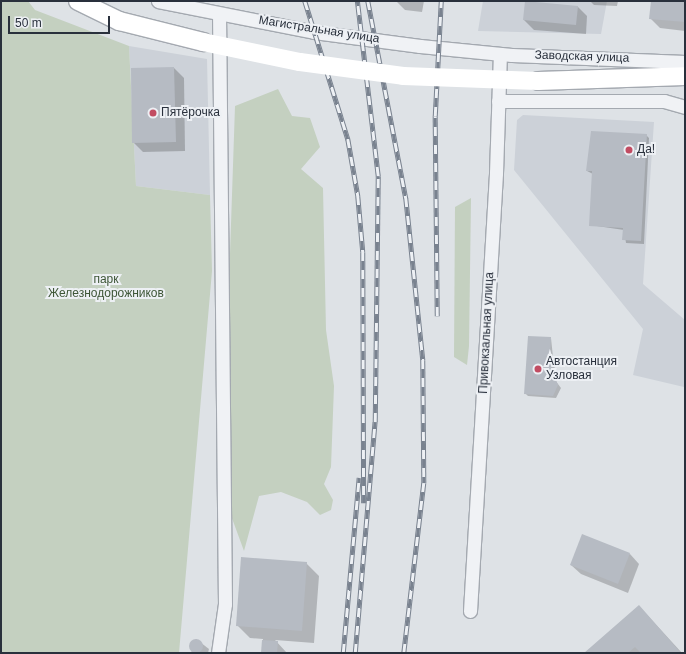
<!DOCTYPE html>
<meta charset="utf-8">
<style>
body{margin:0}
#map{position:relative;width:686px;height:654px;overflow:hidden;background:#dee2e6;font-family:Helvetica,sans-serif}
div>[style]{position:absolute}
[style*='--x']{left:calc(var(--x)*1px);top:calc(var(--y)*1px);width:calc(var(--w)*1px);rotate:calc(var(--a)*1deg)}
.built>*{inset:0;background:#ccd1d8}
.green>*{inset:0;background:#c4d0c0}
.shadow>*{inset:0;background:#0003}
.building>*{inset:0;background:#b6bbc3}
.round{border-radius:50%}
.roads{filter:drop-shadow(1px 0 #a4a9b0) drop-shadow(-1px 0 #a4a9b0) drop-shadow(0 1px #a4a9b0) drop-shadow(0 -1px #a4a9b0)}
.minor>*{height:13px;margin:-6.5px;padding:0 6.5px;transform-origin:6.5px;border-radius:6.5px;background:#f0f2f5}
.secondary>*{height:18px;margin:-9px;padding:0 9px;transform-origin:9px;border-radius:9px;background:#fff}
.rail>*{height:4.5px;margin-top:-2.25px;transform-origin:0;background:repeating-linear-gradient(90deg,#edf0f4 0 9px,#79828f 0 18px);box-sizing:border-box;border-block:1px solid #79828f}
.secondary-bridge>*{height:18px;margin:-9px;padding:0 9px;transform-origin:9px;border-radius:9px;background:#fff}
.dots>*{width:11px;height:11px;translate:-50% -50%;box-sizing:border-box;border:2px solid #edf0f4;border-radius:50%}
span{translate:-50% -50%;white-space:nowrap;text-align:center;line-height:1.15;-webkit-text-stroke:4px #edf0f4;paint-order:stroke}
.street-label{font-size:12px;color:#29303c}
.poi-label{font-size:12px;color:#29303c}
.left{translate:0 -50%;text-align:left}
.park-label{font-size:12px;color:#3e5637}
.frame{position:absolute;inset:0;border:2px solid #29303c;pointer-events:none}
.scale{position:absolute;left:8px;top:16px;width:102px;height:18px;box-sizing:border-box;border:2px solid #29303c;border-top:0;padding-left:5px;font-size:12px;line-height:14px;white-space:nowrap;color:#29303c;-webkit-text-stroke:3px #edf0f4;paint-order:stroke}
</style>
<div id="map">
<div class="built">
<div style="clip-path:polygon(483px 1px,607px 1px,601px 34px,478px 31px)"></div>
<div style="clip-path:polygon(129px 46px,207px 59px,210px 195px,136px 186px)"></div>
<div style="clip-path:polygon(523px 115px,654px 122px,643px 284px,685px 320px,684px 387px,633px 375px,643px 329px,514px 170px,517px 120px)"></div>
</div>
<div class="green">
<div style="clip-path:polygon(1px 1px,28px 1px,35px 10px,129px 46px,136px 186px,210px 195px,212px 271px,179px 653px,1px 653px)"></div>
<div style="clip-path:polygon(278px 89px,292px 116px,310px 118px,320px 147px,301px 169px,323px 188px,326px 330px,334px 386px,331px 467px,324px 484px,333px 500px,331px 510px,320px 515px,307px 502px,281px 492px,259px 496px,244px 551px,222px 491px,235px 106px)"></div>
<div style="clip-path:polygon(471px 198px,469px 346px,467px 365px,454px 357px,455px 207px)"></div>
</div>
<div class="shadow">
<div style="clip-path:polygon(396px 1px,424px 1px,422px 12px,405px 10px)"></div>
<div style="clip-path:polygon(590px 1px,618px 1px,617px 6px,594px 5px)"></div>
<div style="clip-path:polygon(652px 1px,685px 1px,685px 31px,660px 28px,650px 18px)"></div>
<div style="clip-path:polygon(577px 6px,587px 16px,586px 34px,534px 30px,524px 20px)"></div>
<div style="clip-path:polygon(174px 68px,184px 78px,185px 151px,143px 152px,133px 142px)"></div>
<div style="clip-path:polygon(646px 135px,649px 138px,644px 244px,626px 243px,624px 230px,590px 225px,593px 174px,587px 171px)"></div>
<div style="clip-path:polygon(551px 338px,553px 357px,557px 360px,552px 376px,561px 388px,556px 398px,528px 396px,525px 393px)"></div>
<div style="clip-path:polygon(630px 554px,639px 564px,628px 593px,581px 574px,571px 565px)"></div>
<div style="clip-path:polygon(306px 563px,319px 576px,314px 643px,275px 640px,287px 653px,262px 653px,263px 639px,250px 638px,237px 625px)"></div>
<div style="clip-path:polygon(639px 606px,682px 653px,586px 653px)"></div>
<div style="clip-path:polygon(196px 639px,209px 649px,208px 653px,191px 653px)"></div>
</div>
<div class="building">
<div style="clip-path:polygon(525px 1px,578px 6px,576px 25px,523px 20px)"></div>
<div style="clip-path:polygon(651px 1px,685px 1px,685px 22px,649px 19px)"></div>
<div style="clip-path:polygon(174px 67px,176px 142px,132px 143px,131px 68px)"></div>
<div style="clip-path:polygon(591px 131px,647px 134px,641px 241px,622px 240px,623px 228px,589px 226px,592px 171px,586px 171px)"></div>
<div style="clip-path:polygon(528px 336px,551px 337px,550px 356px,555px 356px,549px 375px,554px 375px,558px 385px,553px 396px,524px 394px)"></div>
<div style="clip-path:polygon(582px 534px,630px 553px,618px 584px,570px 565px)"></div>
<div style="clip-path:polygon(241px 557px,307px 562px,302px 631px,236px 626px)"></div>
<div style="clip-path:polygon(639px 605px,681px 653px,641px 653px,635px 647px,628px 653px,584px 653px)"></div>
<div class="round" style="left:189px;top:639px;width:14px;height:14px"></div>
<div style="clip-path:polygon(262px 640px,278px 641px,277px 653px,261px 653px)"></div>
</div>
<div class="roads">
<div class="minor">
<div style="--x:158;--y:1;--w:159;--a:11.2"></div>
<div style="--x:314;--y:32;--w:107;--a:7.5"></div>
<div style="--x:420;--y:46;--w:92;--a:5.6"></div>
<div style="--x:512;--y:55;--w:173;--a:2.3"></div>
<div style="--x:498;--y:101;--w:166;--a:0"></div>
<div style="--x:664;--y:101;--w:22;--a:16"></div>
<div style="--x:470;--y:611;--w:439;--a:-86.6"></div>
<div style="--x:496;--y:173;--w:119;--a:-88.1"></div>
<div style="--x:218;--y:653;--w:49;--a:-81.9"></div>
<div style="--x:225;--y:604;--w:590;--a:-90.58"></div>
</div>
<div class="secondary">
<div style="--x:78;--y:1;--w:46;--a:26"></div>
<div style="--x:119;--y:21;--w:87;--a:14"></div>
<div style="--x:538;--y:81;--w:147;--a:-1.9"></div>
</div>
</div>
<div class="rail">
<div style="--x:305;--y:1;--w:145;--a:72.7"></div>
<div style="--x:348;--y:139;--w:58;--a:80"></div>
<div style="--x:358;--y:196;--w:56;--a:84.9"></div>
<div style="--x:363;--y:252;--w:251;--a:89.8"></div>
<div style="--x:368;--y:1;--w:201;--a:79.1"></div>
<div style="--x:406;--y:198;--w:163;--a:84"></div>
<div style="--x:423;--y:360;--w:123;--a:89.5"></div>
<div style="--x:424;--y:483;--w:171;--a:96.7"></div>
<div style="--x:437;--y:316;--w:200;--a:-90.6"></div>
<div style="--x:435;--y:116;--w:115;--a:-87"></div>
<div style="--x:343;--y:653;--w:176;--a:-84.8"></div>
<div style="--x:355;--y:653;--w:232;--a:-85.1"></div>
<div style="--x:375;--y:422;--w:246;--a:-89.3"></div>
<div style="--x:378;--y:176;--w:176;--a:-96.8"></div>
</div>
<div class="secondary-bridge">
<div style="--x:203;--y:42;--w:99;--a:11.7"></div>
<div style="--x:300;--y:62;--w:104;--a:7.7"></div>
<div style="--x:403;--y:76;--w:135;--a:2.1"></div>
</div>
<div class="dots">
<div style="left:153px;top:113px;background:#c24c62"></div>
<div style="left:629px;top:150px;background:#c24c62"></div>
<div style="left:538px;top:369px;background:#c24c62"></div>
</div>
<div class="street-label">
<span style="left:319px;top:30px;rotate:9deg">Магистральная улица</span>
<span style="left:582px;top:57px;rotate:2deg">Заводская улица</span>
<span style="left:487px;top:333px;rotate:-87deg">Привокзальная улица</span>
</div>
<div class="poi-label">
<span class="left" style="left:161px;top:113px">Пятёрочка</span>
<span class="left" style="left:637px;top:150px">Да!</span>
<span class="left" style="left:546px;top:369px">Автостанция<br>Узловая</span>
</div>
<div class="park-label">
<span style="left:106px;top:287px">парк<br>Железнодорожников</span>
</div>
<div class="frame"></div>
<div class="scale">50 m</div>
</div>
